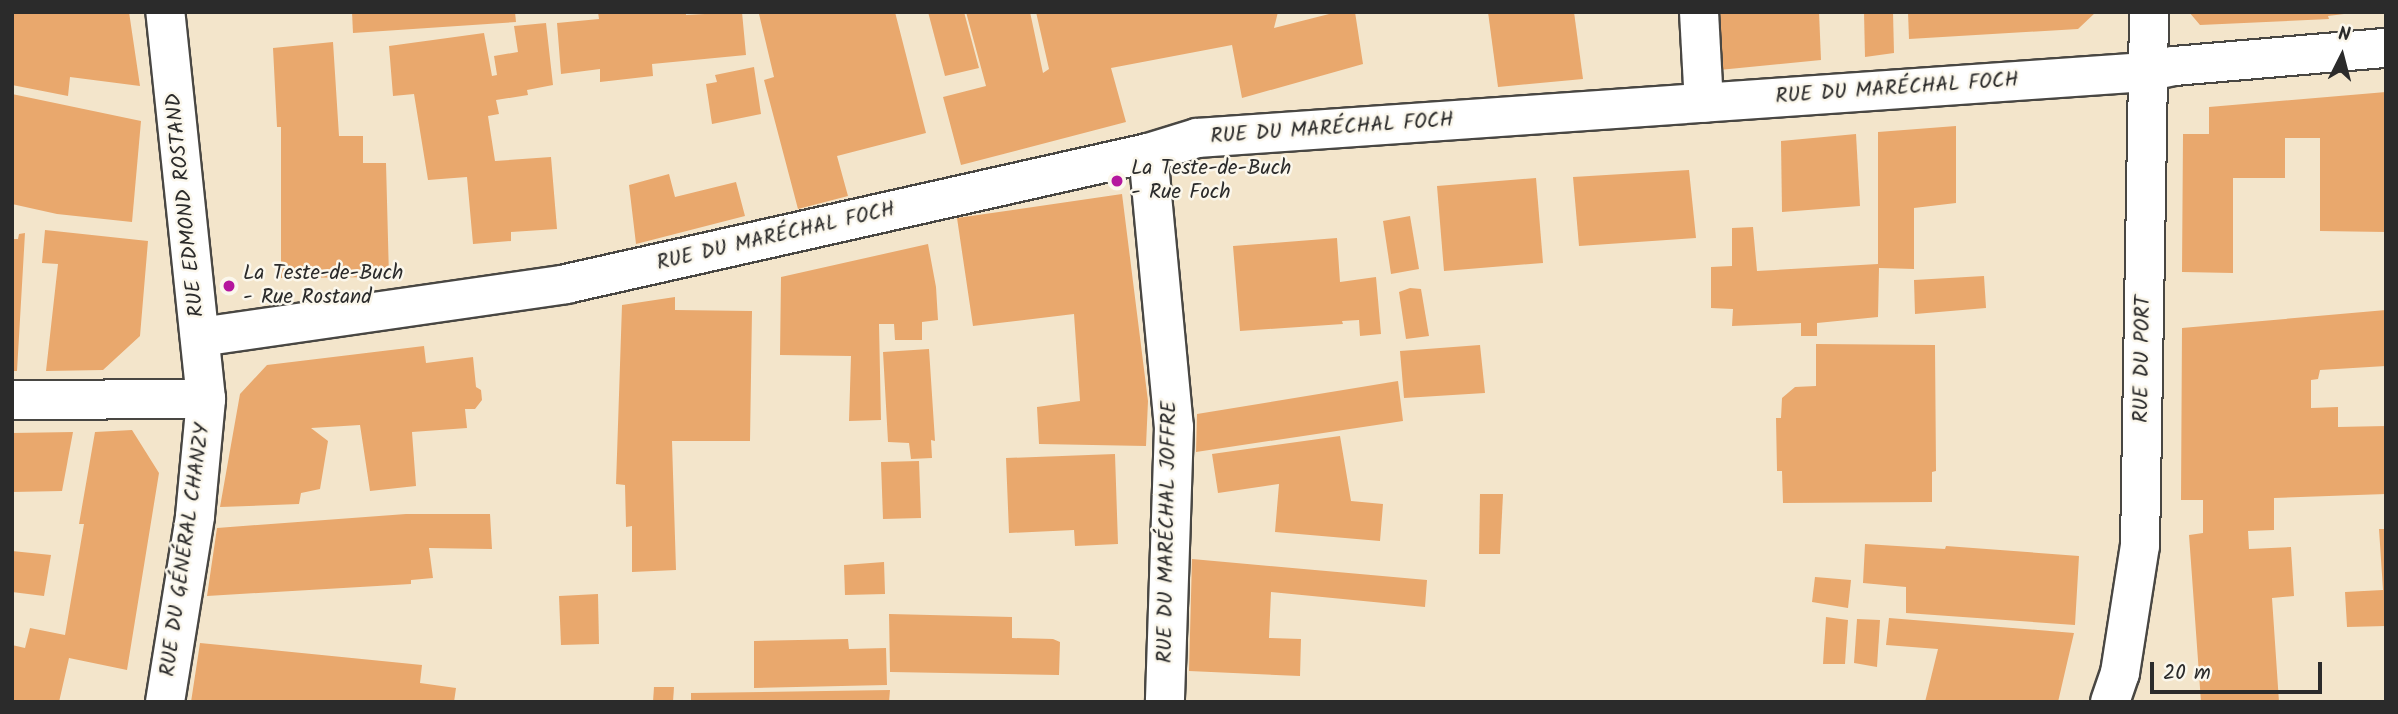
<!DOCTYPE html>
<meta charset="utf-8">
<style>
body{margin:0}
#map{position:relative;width:2398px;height:714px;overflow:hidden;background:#f3e5cb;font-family:Kalam,sans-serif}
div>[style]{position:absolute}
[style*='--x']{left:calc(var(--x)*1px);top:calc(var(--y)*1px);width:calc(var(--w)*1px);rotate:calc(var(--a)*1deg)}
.building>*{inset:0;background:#e9a86d}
.roads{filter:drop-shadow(2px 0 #494743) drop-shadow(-2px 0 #494743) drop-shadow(0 2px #494743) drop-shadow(0 -2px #494743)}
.minor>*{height:38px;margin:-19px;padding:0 19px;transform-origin:19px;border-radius:19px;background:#fff}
.dots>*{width:19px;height:19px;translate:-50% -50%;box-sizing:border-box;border:4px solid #fbf7ec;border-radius:50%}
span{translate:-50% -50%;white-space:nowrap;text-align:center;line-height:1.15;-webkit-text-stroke:5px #fbf7ec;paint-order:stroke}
.street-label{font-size:21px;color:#2b2b2b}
.poi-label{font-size:21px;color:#2b2b2b}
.left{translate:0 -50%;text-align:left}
.frame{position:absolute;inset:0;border:14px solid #2b2b2b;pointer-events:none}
.north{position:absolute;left:2307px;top:21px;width:70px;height:70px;-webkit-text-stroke:5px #fbf7ec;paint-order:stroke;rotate:6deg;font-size:19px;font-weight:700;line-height:28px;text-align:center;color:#2b2b2b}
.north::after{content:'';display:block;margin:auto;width:24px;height:32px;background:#2b2b2b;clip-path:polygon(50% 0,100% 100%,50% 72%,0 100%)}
.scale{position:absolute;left:2150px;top:662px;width:172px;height:32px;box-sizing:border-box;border:4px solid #2b2b2b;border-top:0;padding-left:9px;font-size:21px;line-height:24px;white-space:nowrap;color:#2b2b2b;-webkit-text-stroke:5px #fbf7ec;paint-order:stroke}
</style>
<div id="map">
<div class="building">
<div style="clip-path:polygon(12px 12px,129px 12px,140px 86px,70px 77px,68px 96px,12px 85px)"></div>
<div style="clip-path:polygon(352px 12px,515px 12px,516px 22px,353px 33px)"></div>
<div style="clip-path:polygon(598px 12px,686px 12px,686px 15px,742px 12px,746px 55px,652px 64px,653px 76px,600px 82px,600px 69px,561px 74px,557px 23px,599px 19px)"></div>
<div style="clip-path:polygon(766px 12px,895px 12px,926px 133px,837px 156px,848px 196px,798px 209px,764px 80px,774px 77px,759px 14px)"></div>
<div style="clip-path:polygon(928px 12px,964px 12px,979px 68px,945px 76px)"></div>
<div style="clip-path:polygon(966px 12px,1030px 12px,1043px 73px,1049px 69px,1036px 12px,1278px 12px,1274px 28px,1337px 12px,1355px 12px,1363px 64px,1242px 98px,1232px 45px,1111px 68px,1126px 122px,961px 165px,943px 97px,986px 86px)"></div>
<div style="clip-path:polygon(1488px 12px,1574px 12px,1583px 79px,1498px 87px)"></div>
<div style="clip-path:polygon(1716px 12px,1819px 12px,1821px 60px,1719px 70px)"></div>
<div style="clip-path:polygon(1864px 12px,1893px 12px,1894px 53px,1865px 57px)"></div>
<div style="clip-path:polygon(1908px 12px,2096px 12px,2078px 29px,1909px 39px)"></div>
<div style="clip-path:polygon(2189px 12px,2344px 12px,2344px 14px,2328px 16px,2329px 19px,2200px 25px)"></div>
<div style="clip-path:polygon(546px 23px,553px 85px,527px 90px,528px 95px,496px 100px,499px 114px,488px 116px,495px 161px,551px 157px,557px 229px,511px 232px,511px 241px,473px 244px,467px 177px,428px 180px,414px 94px,393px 96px,389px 46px,484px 33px,492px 76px,497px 75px,494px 56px,518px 52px,514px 26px)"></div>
<div style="clip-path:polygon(333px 42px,339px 136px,363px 136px,363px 163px,386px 163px,389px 277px,281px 278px,281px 127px,277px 127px,273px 48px)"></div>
<div style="clip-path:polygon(754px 67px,761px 114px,712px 124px,706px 84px,717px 82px,715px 75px)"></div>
<div style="clip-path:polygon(2386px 92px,2386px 232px,2320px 231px,2320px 138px,2285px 138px,2285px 178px,2233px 178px,2233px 273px,2182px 272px,2183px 134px,2209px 134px,2209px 107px)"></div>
<div style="clip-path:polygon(12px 94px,141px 121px,132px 222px,57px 214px,12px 204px)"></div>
<div style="clip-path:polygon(1956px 126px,1956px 203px,1914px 208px,1914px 269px,1879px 268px,1878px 317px,1817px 323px,1817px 336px,1801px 336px,1801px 323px,1732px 326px,1733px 309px,1711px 308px,1711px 267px,1732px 266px,1732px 228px,1753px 227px,1757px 271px,1878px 264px,1878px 132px)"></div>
<div style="clip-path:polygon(1856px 134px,1860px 206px,1782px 212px,1781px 141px)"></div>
<div style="clip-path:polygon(1689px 170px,1696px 238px,1579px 246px,1573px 177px)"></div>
<div style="clip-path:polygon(669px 174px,675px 197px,736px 182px,745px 216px,636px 244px,629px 185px)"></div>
<div style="clip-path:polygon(1536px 178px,1543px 263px,1444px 271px,1437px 186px)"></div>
<div style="clip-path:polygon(1122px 194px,1148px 401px,1146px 446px,1039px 444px,1037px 407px,1080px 401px,1074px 314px,973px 326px,957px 218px)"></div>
<div style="clip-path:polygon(1410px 216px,1419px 269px,1391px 274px,1383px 221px)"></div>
<div style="clip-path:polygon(45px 230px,148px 241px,140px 336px,103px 370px,46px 371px,58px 264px,42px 263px)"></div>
<div style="clip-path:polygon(25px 233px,17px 371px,12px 371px,12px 239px,18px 239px,19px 234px)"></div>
<div style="clip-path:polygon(1337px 238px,1340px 282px,1376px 277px,1381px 334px,1360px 336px,1359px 320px,1342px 321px,1343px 324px,1240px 331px,1233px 246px)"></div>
<div style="clip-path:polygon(928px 244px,936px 287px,938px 320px,922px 322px,922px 340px,895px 340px,894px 324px,879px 324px,881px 420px,849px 421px,851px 356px,780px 355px,781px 277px)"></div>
<div style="clip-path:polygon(1984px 276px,1986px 308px,1915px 314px,1914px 280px)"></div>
<div style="clip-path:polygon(1410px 288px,1421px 289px,1429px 336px,1406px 339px,1399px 292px)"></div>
<div style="clip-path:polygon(675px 297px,675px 310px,752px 311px,750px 441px,672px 441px,676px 570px,632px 572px,632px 526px,626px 527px,625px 485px,616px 484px,622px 305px)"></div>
<div style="clip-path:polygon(2386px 310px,2386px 366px,2320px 370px,2318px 379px,2311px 380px,2311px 408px,2338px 407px,2338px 427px,2386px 426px,2386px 494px,2274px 498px,2274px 530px,2248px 531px,2249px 549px,2291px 547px,2294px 596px,2272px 598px,2279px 702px,2201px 702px,2189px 535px,2203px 533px,2203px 500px,2181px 500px,2182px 328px)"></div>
<div style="clip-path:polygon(1816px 344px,1935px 345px,1936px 471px,1932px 472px,1932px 502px,1783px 503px,1782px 471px,1777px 471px,1776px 418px,1781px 418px,1782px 398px,1795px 387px,1816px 386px)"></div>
<div style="clip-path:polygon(1480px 345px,1485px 393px,1404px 398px,1400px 351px)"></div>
<div style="clip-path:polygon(424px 346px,426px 363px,473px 357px,476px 387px,481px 390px,482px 400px,475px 409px,465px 409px,467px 428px,412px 432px,416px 486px,370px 491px,360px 425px,311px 428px,328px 441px,320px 489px,301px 493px,299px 504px,220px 507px,240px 394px,267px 365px)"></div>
<div style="clip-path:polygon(929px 349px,935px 441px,931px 440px,932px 458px,911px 459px,909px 443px,888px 442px,883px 352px)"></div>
<div style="clip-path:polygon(1398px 381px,1403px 421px,1196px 452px,1197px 414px)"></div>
<div style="clip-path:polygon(132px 430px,159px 473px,127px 670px,69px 658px,59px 702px,12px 702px,12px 645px,25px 648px,30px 628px,65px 635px,84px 524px,79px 524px,95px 432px)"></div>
<div style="clip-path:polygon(73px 432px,62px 491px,12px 492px,12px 433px)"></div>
<div style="clip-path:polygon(1340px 436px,1351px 501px,1383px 504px,1380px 541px,1275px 532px,1279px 484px,1218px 493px,1212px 454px)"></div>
<div style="clip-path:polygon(1115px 454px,1118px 544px,1075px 546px,1074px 530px,1009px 533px,1006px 458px)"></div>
<div style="clip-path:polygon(919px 461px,921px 518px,883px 519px,881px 462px)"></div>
<div style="clip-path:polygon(1480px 494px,1503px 494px,1500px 554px,1479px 554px)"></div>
<div style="clip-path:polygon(406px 514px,490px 514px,492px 549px,429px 548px,433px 578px,411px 580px,411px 584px,207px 596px,217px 528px)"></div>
<div style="clip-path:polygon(2379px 529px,2386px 529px,2386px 626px,2347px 627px,2345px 592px,2383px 590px)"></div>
<div style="clip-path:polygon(1865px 544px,1945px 549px,1946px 546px,2079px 556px,2075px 625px,1906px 613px,1906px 587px,1863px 583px)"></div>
<div style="clip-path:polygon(12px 551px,51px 555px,44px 596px,12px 592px)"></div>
<div style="clip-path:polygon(1192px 559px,1427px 580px,1425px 607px,1271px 592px,1269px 638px,1301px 639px,1300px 676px,1189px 671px)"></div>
<div style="clip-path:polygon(884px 562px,885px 594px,845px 595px,844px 565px)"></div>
<div style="clip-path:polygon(1815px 577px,1851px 580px,1848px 608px,1812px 602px)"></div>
<div style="clip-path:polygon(598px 594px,599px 644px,561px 645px,559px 596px)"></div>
<div style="clip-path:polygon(889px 614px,1012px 617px,1012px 638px,1053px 639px,1060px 642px,1059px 675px,890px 672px)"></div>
<div style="clip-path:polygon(1826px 617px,1848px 620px,1845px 664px,1823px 664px)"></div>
<div style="clip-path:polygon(1889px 618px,2074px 633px,2058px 702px,1925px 702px,1938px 649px,1886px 645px)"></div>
<div style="clip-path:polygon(1857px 619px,1880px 620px,1877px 667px,1854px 663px)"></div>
<div style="clip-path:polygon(848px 639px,849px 649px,886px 648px,887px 685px,754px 688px,754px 641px)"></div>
<div style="clip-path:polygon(200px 643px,422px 665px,420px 683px,456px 688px,454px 702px,191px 702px)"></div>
<div style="clip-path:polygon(654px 687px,674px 687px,673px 702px,653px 702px)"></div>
<div style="clip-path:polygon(890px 690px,889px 702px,691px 702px,691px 693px)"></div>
</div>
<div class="roads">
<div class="minor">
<div style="--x:1699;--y:12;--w:91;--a:86.9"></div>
<div style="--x:1148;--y:153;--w:275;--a:84.6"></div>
<div style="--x:1174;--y:427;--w:275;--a:91.9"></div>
<div style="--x:200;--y:337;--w:370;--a:-8.2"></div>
<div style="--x:566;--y:284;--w:597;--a:-12.69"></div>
<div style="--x:1148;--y:153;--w:51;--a:-17"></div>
<div style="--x:1197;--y:138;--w:951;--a:-3.98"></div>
<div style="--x:2146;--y:72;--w:29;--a:-12"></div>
<div style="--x:2174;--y:66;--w:213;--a:-4.9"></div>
<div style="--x:12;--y:400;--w:194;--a:-0.3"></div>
<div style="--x:165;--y:702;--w:188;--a:-80.8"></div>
<div style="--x:195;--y:516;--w:118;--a:-84.6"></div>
<div style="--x:206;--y:399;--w:389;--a:-96"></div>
<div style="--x:2110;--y:702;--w:31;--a:-71"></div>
<div style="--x:2120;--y:673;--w:129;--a:-81.1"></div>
<div style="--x:2140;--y:546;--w:534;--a:-89.03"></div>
</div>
</div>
<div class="dots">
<div style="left:1117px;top:181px;background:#b5179e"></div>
<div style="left:229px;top:286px;background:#b5179e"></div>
</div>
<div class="street-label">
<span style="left:1897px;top:89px;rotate:-4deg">RUE DU MARÉCHAL FOCH</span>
<span style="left:1332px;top:129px;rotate:-4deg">RUE DU MARÉCHAL FOCH</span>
<span style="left:186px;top:205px;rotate:-96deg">RUE EDMOND ROSTAND</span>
<span style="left:776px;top:237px;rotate:-13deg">RUE DU MARÉCHAL FOCH</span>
<span style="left:2143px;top:359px;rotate:-89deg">RUE DU PORT</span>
<span style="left:1168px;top:532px;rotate:-89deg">RUE DU MARÉCHAL JOFFRE</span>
<span style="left:186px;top:550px;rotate:-82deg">RUE DU GÉNÉRAL CHANZY</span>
</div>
<div class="poi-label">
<span class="left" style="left:1131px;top:181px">La Teste-de-Buch<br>- Rue Foch</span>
<span class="left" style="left:243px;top:286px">La Teste-de-Buch<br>- Rue Rostand</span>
</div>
<div class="frame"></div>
<div class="north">N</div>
<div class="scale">20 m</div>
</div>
